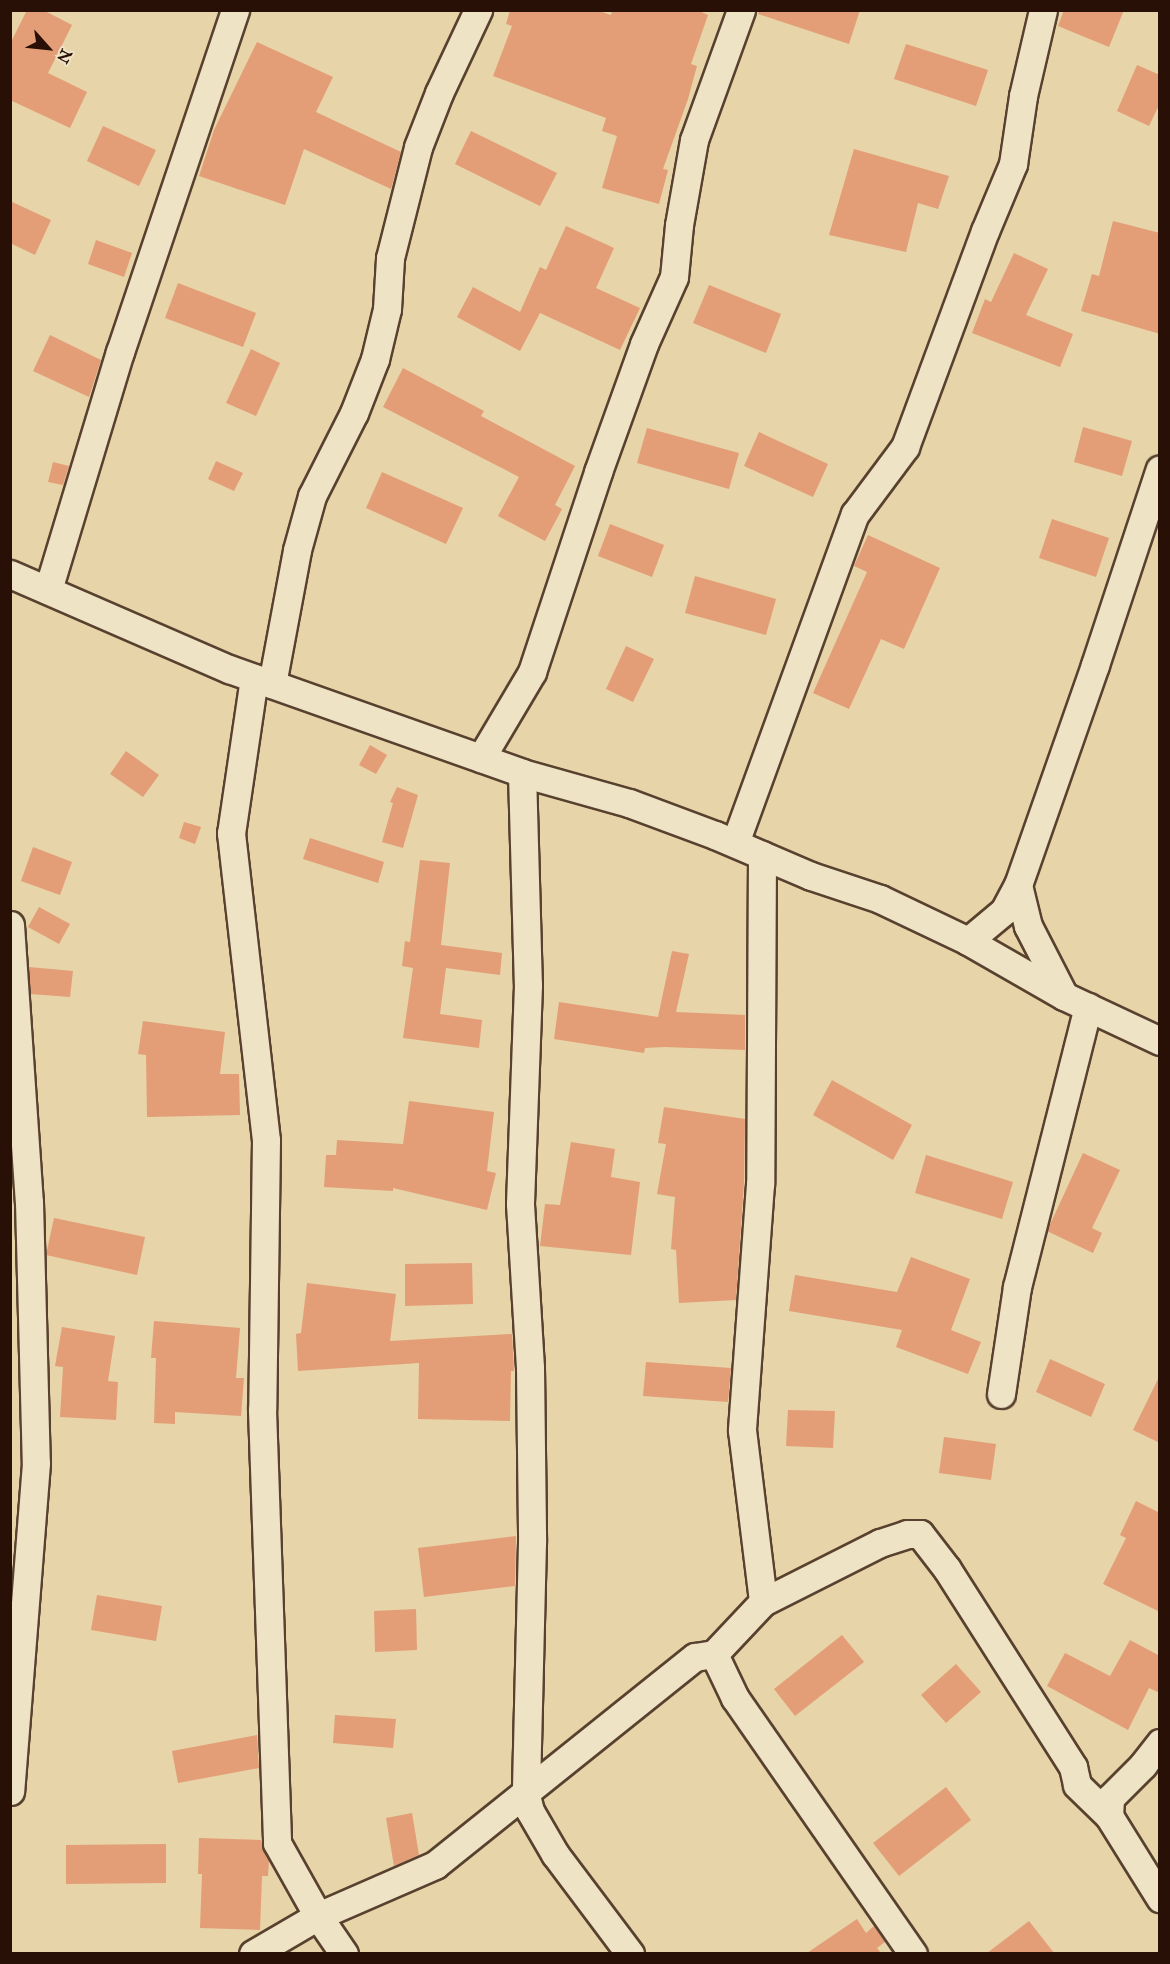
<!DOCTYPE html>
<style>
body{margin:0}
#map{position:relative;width:1170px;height:1964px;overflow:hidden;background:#e7d4a8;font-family:"IM FELL Great Primer",serif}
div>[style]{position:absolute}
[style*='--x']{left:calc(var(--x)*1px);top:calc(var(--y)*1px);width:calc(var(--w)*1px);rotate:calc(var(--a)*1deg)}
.building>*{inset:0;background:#e39e77}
.roads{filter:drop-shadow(2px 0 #58412f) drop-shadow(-2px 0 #58412f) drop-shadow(0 2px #58412f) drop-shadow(0 -2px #58412f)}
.street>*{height:27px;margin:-13.5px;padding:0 13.5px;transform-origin:13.5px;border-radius:13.5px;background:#efe3c6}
span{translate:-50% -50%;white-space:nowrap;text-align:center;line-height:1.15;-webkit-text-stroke:4.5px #efe3c6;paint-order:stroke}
.frame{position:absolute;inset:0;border:12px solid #291007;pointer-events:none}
.north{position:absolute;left:18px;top:18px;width:60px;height:60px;-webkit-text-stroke:4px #efe3c6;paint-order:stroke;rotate:117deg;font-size:16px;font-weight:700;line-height:24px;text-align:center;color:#291007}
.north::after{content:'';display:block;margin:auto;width:21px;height:27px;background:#291007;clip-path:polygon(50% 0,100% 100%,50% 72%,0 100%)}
</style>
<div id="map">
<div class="building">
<div style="clip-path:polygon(27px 10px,43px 10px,72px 25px,48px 73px,87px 92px,70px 128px,10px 100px,10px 44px)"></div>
<div style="clip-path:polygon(510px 10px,596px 10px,611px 15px,612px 10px,697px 10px,708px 15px,691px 64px,697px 66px,688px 99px,663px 169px,668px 170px,659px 204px,602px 188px,617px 136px,602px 131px,606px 118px,493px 76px,512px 26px,506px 24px)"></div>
<div style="clip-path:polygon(759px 10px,860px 10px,849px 44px,758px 14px)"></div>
<div style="clip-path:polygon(1064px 10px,1124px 10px,1109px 47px,1058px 26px)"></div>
<div style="clip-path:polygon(257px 42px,333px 77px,316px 112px,401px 152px,391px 189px,304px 149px,285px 205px,199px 176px,214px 130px)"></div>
<div style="clip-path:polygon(906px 44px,988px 70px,976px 106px,894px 79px)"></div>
<div style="clip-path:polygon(1137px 65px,1160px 75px,1160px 103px,1149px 126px,1117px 111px)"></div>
<div style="clip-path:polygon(103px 126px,156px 150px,139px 186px,87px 161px)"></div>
<div style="clip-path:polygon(471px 131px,557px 173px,540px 206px,455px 164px)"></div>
<div style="clip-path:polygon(854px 149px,949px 176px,938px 209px,918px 203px,906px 252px,829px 235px)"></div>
<div style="clip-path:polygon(10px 201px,51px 220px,35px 255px,10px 243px)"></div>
<div style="clip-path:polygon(1113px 221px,1160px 233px,1160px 334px,1081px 311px,1092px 274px,1099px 276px)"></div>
<div style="clip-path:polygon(566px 226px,614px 248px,596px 288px,640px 308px,620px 350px,540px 313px,520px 351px,457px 317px,473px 287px,520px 312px,540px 267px,546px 270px)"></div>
<div style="clip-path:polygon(96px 240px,132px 253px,124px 277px,88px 264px)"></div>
<div style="clip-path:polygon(1014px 253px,1048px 269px,1026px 315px,1073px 334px,1060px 367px,972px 333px,985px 299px,991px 302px)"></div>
<div style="clip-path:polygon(178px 283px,256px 313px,243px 347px,165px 318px)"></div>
<div style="clip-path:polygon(709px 285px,781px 314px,766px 353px,693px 323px)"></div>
<div style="clip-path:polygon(50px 335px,101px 360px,89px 397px,33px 371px)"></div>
<div style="clip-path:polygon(251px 349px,280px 363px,256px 416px,226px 403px)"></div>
<div style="clip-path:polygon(403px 368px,484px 411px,481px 416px,575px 466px,555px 505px,562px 509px,545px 541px,498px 516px,519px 477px,383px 407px)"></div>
<div style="clip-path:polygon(1083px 427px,1132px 441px,1122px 476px,1074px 462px)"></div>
<div style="clip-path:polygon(647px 428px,739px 453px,729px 489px,637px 463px)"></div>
<div style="clip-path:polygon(759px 432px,828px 464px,813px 497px,744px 466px)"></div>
<div style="clip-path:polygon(216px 461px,243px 473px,234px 491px,208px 479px)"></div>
<div style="clip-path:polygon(53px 462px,69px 466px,63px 485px,48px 482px)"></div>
<div style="clip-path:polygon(382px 472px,463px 508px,446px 544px,366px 508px)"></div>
<div style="clip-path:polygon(1052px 519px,1109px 538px,1096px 577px,1039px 558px)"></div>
<div style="clip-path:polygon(610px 524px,664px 545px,652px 577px,598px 556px)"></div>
<div style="clip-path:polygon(868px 535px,940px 568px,904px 649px,881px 639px,849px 709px,813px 693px,867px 572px,854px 566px)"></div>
<div style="clip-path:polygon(695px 576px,776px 599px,766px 635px,685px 613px)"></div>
<div style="clip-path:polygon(626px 646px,654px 659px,633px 702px,606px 689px)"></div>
<div style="clip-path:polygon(370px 745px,387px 755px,376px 774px,359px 765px)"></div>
<div style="clip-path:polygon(126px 751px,159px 775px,143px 797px,110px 774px)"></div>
<div style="clip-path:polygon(397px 787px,418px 795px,403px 848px,382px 842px,393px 803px,390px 802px)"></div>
<div style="clip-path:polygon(184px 822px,201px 827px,195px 844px,179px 838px)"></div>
<div style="clip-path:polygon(310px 838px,384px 862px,378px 883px,303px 859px)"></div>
<div style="clip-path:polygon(33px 847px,72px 862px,60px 895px,21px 881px)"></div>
<div style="clip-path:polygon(420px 860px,450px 863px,441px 945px,502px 953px,500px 975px,446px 968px,440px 1014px,482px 1020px,479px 1048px,403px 1038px,413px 968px,402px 966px,405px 941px,410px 942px)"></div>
<div style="clip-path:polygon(39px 907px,70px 924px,59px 944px,28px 927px)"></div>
<div style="clip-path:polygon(672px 951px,689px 954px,676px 1012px,745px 1015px,745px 1050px,665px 1047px,645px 1048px,644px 1053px,554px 1039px,559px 1002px,658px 1017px)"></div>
<div style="clip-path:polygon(29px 967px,73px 971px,70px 997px,30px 994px)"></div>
<div style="clip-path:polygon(143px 1021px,225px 1032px,220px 1074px,239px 1074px,240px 1115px,147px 1117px,146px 1055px,138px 1054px)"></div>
<div style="clip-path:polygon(832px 1080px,912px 1125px,893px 1160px,813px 1115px)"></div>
<div style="clip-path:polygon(409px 1101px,494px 1112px,487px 1171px,496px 1173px,487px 1210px,393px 1188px,393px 1191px,324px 1187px,326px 1155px,336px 1155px,337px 1140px,403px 1144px)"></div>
<div style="clip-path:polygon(664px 1107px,745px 1119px,744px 1183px,736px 1300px,679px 1303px,676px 1250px,671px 1249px,675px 1197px,657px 1194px,666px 1144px,658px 1143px)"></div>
<div style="clip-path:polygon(571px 1142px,615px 1149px,611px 1177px,640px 1182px,631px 1255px,540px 1246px,545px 1204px,560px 1205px)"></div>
<div style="clip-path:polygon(1083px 1153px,1120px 1170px,1092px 1228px,1102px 1233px,1093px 1253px,1047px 1231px)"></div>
<div style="clip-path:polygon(926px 1155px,1013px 1182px,1002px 1219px,915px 1193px)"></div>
<div style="clip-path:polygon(54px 1218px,145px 1237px,137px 1275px,46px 1255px)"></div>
<div style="clip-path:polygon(911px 1257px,970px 1279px,951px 1330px,981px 1342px,968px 1374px,896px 1347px,902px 1330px,789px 1311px,795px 1275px,897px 1292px)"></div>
<div style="clip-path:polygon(472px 1263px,473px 1304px,405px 1306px,405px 1264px)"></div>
<div style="clip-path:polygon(307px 1283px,396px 1294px,390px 1341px,512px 1334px,514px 1371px,511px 1371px,510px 1421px,418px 1419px,419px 1363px,298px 1371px,296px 1334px,301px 1333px)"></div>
<div style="clip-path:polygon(154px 1321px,240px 1328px,236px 1378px,244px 1378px,241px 1416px,175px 1412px,175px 1424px,154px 1423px,156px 1358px,151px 1358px)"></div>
<div style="clip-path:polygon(62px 1327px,115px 1336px,108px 1381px,118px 1382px,116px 1420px,60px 1417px,63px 1367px,55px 1366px)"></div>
<div style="clip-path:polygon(1050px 1359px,1105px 1384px,1091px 1417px,1036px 1392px)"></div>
<div style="clip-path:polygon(646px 1362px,731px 1368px,728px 1402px,643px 1396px)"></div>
<div style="clip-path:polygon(1160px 1375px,1160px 1443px,1133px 1430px)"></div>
<div style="clip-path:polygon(788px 1410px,835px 1411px,833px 1448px,786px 1446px)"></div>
<div style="clip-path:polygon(944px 1437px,996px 1444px,991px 1480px,939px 1473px)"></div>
<div style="clip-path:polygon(1136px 1501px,1160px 1513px,1160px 1612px,1103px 1584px,1126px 1538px,1120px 1535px)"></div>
<div style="clip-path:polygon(516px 1536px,515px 1586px,424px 1597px,418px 1548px)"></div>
<div style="clip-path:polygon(97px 1595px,162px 1606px,156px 1641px,91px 1630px)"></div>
<div style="clip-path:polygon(416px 1609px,417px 1650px,375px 1652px,374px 1611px)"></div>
<div style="clip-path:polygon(842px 1635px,864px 1662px,795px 1716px,774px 1689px)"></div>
<div style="clip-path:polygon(1130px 1640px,1160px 1656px,1160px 1693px,1149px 1688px,1128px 1730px,1047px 1686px,1065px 1653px,1110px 1676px)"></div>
<div style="clip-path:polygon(956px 1664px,981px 1692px,946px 1723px,921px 1695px)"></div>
<div style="clip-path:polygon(335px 1715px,396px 1719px,393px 1748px,333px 1743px)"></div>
<div style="clip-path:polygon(257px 1735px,259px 1768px,178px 1783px,172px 1751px)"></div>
<div style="clip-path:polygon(946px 1787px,971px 1820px,899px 1876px,873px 1843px)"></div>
<div style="clip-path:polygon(412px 1813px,419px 1855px,394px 1866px,386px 1818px)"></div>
<div style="clip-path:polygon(199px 1838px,261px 1840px,269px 1860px,268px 1876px,262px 1876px,260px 1930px,200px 1928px,202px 1874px,198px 1874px)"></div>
<div style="clip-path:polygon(166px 1844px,166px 1883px,66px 1884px,66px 1845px)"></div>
<div style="clip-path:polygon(857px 1919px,866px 1933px,874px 1926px,885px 1942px,877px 1948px,881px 1953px,807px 1953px)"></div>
<div style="clip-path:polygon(1029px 1921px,1054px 1953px,987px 1953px)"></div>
</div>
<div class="roads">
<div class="street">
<div style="--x:10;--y:574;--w:239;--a:23.5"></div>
<div style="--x:229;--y:669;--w:311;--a:19.5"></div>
<div style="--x:522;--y:773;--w:111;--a:15.7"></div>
<div style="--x:629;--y:803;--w:92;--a:20.4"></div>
<div style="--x:715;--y:835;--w:104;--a:23.1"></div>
<div style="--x:811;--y:876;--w:73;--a:18.4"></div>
<div style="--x:880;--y:899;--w:98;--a:25.5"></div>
<div style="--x:968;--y:941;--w:111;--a:29.8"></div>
<div style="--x:1064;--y:996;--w:106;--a:25.1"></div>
<div style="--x:48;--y:590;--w:249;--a:-73.2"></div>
<div style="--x:120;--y:352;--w:361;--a:-71.4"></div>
<div style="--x:254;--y:678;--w:157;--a:98.4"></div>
<div style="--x:231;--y:833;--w:309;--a:83.5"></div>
<div style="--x:266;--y:1140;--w:270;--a:90.8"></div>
<div style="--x:262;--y:1410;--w:433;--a:88"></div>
<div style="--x:277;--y:1843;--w:84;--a:60.7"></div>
<div style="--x:318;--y:1916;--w:46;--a:55.6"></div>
<div style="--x:272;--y:684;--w:136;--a:-79.4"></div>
<div style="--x:297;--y:550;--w:56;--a:-74.5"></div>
<div style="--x:312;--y:496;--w:93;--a:-63.2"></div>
<div style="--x:354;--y:413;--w:58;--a:-68.7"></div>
<div style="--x:375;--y:359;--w:51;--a:-76.5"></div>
<div style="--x:387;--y:309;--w:51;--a:-86.6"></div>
<div style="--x:390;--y:258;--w:114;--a:-75.8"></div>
<div style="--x:418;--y:147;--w:58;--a:-68.7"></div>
<div style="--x:439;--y:93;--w:92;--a:-64.8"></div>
<div style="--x:481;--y:758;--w:100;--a:-59.3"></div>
<div style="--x:532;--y:672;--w:211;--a:-71.7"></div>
<div style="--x:598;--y:472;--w:136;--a:-70.2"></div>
<div style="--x:644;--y:344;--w:73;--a:-65.9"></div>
<div style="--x:674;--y:277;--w:52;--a:-84.5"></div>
<div style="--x:679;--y:225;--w:86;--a:-80"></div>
<div style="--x:694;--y:140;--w:138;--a:-70.1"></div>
<div style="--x:522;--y:773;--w:212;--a:88.4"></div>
<div style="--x:528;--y:985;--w:219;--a:92.1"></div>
<div style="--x:520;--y:1204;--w:164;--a:86.5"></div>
<div style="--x:530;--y:1368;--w:174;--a:89.3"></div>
<div style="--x:532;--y:1542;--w:253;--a:91.4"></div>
<div style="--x:526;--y:1795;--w:16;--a:76"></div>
<div style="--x:530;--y:1811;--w:50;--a:59.8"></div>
<div style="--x:555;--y:1854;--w:125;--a:53.1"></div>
<div style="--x:735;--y:843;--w:350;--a:-70"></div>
<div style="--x:855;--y:514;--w:84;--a:-53.3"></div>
<div style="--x:905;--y:447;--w:230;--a:-69.7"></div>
<div style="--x:985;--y:231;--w:73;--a:-67.3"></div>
<div style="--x:1013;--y:164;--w:69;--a:-81.6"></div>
<div style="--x:1023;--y:96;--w:88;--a:-76.9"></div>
<div style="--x:762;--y:855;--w:329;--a:90.3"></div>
<div style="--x:760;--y:1184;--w:247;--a:94.2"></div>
<div style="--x:742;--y:1430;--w:173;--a:83"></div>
<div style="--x:10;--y:925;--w:278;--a:86.1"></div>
<div style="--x:29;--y:1202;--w:261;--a:88.5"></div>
<div style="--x:36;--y:1463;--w:329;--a:94.5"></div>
<div style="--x:968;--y:941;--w:47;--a:-39.8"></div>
<div style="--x:1004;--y:911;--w:30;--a:-62"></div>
<div style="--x:1064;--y:996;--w:79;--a:-117.2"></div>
<div style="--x:1028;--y:926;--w:42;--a:-103.7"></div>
<div style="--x:1018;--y:885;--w:233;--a:-70.7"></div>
<div style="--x:1095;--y:665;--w:206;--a:-71.7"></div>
<div style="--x:1001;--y:1394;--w:108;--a:-81.5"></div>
<div style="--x:1017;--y:1287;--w:289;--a:-75.8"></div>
<div style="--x:714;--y:1654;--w:49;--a:64.5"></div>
<div style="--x:735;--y:1698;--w:312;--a:55.2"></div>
<div style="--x:1160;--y:1743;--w:28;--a:128"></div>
<div style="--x:1143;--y:1765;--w:47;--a:135"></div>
<div style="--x:1110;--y:1798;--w:18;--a:93"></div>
<div style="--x:1109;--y:1816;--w:97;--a:58.1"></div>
<div style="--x:253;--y:1954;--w:75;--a:-30.3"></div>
<div style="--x:318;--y:1916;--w:128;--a:-23.6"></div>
<div style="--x:435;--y:1865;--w:333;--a:-38.7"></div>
<div style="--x:695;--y:1657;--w:19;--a:-9"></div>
<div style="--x:714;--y:1654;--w:71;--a:-46.7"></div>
<div style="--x:763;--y:1602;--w:131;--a:-26.8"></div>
<div style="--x:880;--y:1543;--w:28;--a:-18"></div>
<div style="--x:907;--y:1534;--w:13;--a:0"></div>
<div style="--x:920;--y:1534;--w:44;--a:52.4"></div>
<div style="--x:947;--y:1569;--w:235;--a:57.5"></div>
<div style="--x:1073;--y:1767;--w:18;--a:77"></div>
<div style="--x:1077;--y:1785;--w:45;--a:44.1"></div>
</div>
</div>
<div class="frame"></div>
<div class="north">N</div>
</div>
